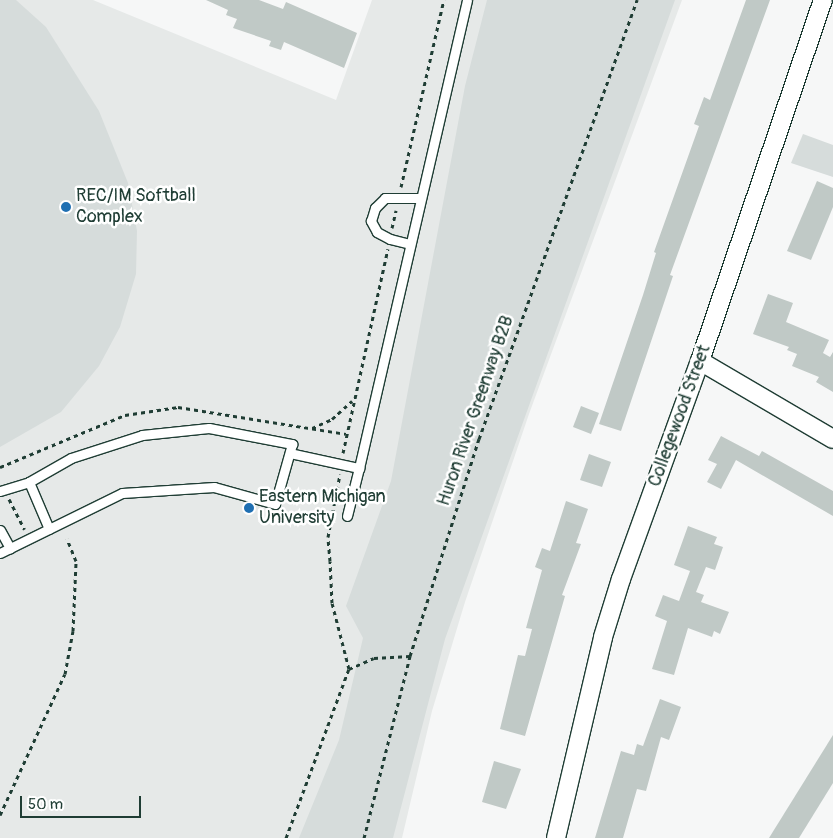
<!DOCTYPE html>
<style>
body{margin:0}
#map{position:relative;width:833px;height:838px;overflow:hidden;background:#f6f7f7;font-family:Pangolin,sans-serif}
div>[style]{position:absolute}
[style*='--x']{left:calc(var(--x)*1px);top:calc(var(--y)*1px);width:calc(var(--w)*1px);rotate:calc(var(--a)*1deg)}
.built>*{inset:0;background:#e6e9e8}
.green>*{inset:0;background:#d6dcdb}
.building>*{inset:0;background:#c0c9c6}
.path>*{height:3px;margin-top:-1.5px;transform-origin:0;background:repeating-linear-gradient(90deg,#1f3d34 0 4px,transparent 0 8px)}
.roads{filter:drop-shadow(1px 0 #1f3d34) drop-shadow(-1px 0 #1f3d34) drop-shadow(0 1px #1f3d34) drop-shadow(0 -1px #1f3d34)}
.service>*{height:9px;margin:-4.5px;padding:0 4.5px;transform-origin:4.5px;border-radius:4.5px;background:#fff}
.minor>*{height:18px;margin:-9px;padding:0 9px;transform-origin:9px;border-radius:9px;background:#fff}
.dots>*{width:14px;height:14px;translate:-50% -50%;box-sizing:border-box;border:2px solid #fff;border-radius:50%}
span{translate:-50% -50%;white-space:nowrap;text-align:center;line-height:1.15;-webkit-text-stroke:5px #fff;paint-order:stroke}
.poi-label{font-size:18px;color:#1f3d34}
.left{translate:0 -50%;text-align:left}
.street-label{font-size:18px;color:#1f3d34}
.scale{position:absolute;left:20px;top:796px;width:121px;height:22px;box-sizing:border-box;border:2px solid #1f3d34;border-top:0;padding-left:6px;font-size:15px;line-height:18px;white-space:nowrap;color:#1f3d34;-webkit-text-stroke:4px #fff;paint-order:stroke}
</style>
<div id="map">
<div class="built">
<div style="clip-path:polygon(0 0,93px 0,336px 100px,372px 0,682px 0,529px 414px,465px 602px,432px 711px,402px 838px,0 838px)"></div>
</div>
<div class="green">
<div style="clip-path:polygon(0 0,16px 0,46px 27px,99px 111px,128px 183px,137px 231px,136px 274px,120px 327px,99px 366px,61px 412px,0 447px)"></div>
<div style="clip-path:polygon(487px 0,675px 0,445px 639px,393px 838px,299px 838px,339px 740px,363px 638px,346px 606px,391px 481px,465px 86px)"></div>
<div style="clip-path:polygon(803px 134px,833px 145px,833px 177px,791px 163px)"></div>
</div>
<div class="building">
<div style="clip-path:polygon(206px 0,259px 0,283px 9px,286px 2px,357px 33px,344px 68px,284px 42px,281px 50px,269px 46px,271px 41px,233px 28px,237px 19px,226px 15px,228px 10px)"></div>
<div style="clip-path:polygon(746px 0,770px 0,670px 275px,673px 276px,621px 431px,599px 424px,643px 295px,656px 253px,654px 252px,699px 126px,694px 124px,704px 97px,710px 100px)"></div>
<div style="clip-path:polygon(817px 181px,833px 188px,833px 207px,811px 260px,787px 251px)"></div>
<div style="clip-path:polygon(768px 294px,793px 303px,786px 322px,829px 340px,823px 353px,830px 357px,833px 352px,833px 392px,816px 382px,819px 377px,792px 366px,797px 354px,787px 350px,789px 347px,753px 334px)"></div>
<div style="clip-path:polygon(581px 406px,599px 413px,591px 434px,573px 427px)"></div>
<div style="clip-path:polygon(721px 436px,759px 456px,762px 451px,833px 491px,833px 516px,736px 460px,721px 489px,707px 482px,717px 464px,708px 460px)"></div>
<div style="clip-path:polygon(589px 454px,611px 462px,602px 487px,580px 480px)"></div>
<div style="clip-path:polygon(566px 501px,588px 509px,576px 543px,581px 544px,562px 595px,565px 596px,525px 736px,500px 729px,518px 655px,525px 656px,532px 629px,526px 628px,542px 570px,535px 567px,542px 548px,550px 551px)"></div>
<div style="clip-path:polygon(688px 526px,717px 537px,714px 544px,723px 547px,715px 570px,706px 567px,696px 592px,704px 595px,701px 602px,729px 612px,720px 634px,714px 631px,712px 637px,688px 628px,674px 675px,652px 669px,667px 621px,655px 616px,663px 595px,679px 601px,690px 571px,674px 565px)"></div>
<div style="clip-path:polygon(660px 699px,681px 707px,669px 740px,661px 737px,646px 791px,637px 789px,623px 838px,595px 838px,621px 751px,634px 755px,637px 744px,643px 746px)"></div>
<div style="clip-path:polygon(833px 735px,833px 783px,799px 838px,769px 838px)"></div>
<div style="clip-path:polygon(494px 761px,521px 769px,506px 809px,482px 802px)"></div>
</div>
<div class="path">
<div style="--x:401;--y:187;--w:192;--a:-77.1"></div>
<div style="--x:392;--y:228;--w:18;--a:-77"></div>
<div style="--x:312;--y:428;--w:22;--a:-24"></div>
<div style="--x:332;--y:419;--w:27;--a:-42"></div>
<div style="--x:343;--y:453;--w:209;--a:-77.6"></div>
<div style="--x:0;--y:467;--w:135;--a:-22.6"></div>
<div style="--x:125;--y:415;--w:54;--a:-8.6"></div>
<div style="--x:178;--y:407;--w:170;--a:9.1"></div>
<div style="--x:9;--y:499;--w:34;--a:63"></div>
<div style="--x:349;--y:669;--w:27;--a:-24"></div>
<div style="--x:374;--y:658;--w:36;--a:-3"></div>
<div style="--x:0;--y:815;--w:155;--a:-65.3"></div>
<div style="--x:65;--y:674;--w:44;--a:-79.5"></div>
<div style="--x:73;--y:631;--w:70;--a:-87.5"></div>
<div style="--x:76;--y:561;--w:24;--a:-112"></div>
<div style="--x:286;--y:838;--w:180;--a:-69.6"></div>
<div style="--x:349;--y:669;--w:68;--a:-104.4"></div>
<div style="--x:332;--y:603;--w:42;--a:-92.7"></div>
<div style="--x:330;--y:561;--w:24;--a:-95"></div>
<div style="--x:328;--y:537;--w:64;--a:-79.2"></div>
<div style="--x:364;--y:838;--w:188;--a:-75.8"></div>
<div style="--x:410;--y:656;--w:228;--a:-72.4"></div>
<div style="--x:479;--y:439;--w:467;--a:-70.2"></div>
</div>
<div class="roads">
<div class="service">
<div style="--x:410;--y:244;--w:21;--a:-166"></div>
<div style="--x:390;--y:239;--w:15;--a:-152"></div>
<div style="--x:377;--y:232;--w:13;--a:-119"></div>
<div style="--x:371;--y:221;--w:14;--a:-73"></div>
<div style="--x:375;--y:208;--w:14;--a:-45"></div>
<div style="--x:385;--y:198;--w:35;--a:0"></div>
<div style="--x:290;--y:453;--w:71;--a:12.3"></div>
<div style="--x:359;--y:468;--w:480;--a:-77"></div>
<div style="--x:29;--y:482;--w:51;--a:66.9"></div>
<div style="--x:0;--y:491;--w:30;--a:-17"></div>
<div style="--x:29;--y:482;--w:48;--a:-29.7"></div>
<div style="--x:71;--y:458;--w:75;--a:-17.9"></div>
<div style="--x:142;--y:435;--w:67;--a:-6"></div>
<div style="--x:209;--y:428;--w:85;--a:10.9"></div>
<div style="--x:292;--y:444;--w:62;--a:105.8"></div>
<div style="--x:275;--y:504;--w:63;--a:-164.4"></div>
<div style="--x:214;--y:487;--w:92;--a:176.3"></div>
<div style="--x:122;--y:493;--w:136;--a:153.8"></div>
<div style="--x:347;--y:516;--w:49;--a:-76"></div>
<div style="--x:0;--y:530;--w:21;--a:61"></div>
</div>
<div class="minor">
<div style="--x:700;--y:361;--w:154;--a:30.4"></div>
<div style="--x:556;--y:838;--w:206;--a:-76.8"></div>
<div style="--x:603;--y:637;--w:61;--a:-72.8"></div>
<div style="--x:621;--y:579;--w:232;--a:-70.1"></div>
<div style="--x:700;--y:361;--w:381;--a:-71.2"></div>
</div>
</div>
<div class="dots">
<div style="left:66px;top:207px;background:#1f6fb2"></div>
<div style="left:249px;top:508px;background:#1f6fb2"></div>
</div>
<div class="poi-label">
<span class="left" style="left:76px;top:207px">REC/IM Softball<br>Complex</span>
<span class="left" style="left:259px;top:508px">Eastern Michigan<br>University</span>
</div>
<div class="street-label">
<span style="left:476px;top:411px;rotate:-71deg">Huron River Greenway B2B</span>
<span style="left:680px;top:416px;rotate:-70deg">Collegewood Street</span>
</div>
<div class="scale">50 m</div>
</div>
